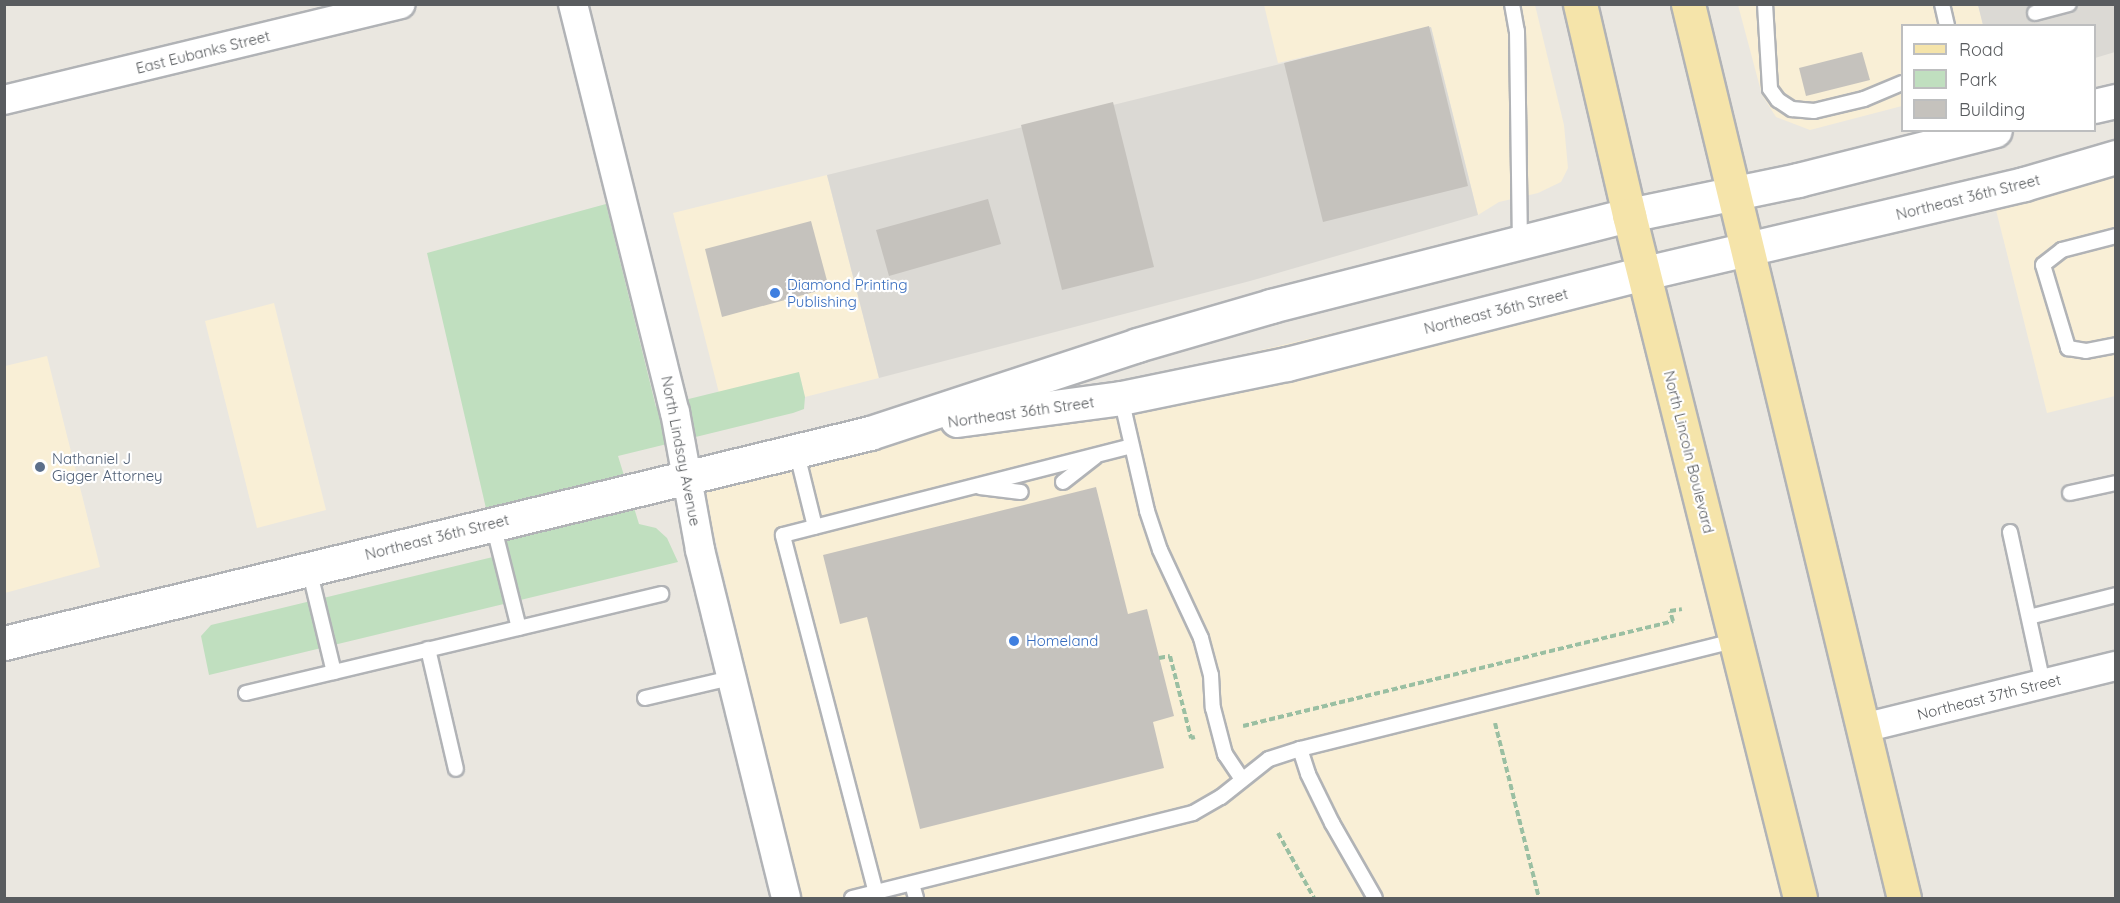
<!DOCTYPE html>
<style>
body{margin:0}
#map{position:relative;width:2120px;height:903px;overflow:hidden;background:#eae7e0;font-family:Quicksand,sans-serif}
div>[style]{position:absolute}
[style*='--x']{left:calc(var(--x)*1px);top:calc(var(--y)*1px);width:calc(var(--w)*1px);rotate:calc(var(--a)*1deg)}
.commercial>*{inset:0;background:#f9efd6}
.industrial>*{inset:0;background:#dbd9d4}
.green>*{inset:0;background:#c0dfbf}
.building>*{inset:0;background:#c5c2bd}
.path>*{height:4px;margin-top:-2px;transform-origin:0;background:repeating-linear-gradient(90deg,#9abfa2 0 6px,transparent 0 9px)}
.roads{filter:drop-shadow(2px 0 #b1b3b6) drop-shadow(-2px 0 #b1b3b6) drop-shadow(0 2px #b1b3b6) drop-shadow(0 -2px #b1b3b6)}
.service>*{height:14px;margin:-7px;padding:0 7px;transform-origin:7px;border-radius:7px;background:#fff}
.minor>*{height:28px;margin:-14px;padding:0 14px;transform-origin:14px;border-radius:14px;background:#fff}
.secondary>*{height:33px;margin:-16.5px;padding:0 16.5px;transform-origin:16.5px;border-radius:16.5px;background:#fff}
.primary>*{height:33px;margin:-16.5px;padding:0 16.5px;transform-origin:16.5px;border-radius:16.5px;background:#f5e4aa}
.dots>*{width:16px;height:16px;translate:-50% -50%;box-sizing:border-box;border:3px solid #fff;border-radius:50%}
span{translate:-50% -50%;white-space:nowrap;text-align:center;line-height:1.15;-webkit-text-stroke:4.5px #fff;paint-order:stroke}
.street-label{font-size:15px;color:#595c5f}
.shop-label{font-size:15px;color:#366cbe}
.left{translate:0 -50%;text-align:left}
.service-label{font-size:15px;color:#4e5e75}
.frame{position:absolute;inset:0;border:6px solid #595c5f;pointer-events:none}
.legend{position:absolute;left:1901px;top:24px;width:195px;height:108px;box-sizing:border-box;background:#fff;border:2px solid #bdbebf;margin:0;padding:8px 10px;list-style:none;font-size:18px;color:#595c5f}
.legend li{display:flex;align-items:center;gap:12px;height:30px}
.legend b{width:30px;border:2px solid #bdbebf}
</style>
<div id="map">
<div class="commercial">
<div style="clip-path:polygon(1264px 5px,1535px 5px,1564px 125px,1568px 168px,1561px 182px,1538px 193px,1499px 202px,1478px 215px,1431px 27px,1278px 63px)"></div>
<div style="clip-path:polygon(1738px 5px,1978px 5px,1983px 25px,1902px 26px,1902px 106px,1810px 130px,1776px 117px,1762px 95px)"></div>
<div style="clip-path:polygon(2115px 168px,2115px 396px,2047px 413px,1995px 206px)"></div>
<div style="clip-path:polygon(827px 175px,879px 378px,805px 397px,799px 373px,719px 393px,673px 213px)"></div>
<div style="clip-path:polygon(1627px 263px,1781px 898px,800px 898px,702px 483px)"></div>
<div style="clip-path:polygon(274px 303px,326px 510px,257px 528px,205px 321px)"></div>
<div style="clip-path:polygon(47px 356px,100px 567px,5px 593px,5px 366px)"></div>
</div>
<div class="industrial">
<div style="clip-path:polygon(1978px 5px,2115px 5px,2115px 52px,2095px 58px,2094px 26px,1983px 25px)"></div>
<div style="clip-path:polygon(1431px 27px,1478px 215px,1250px 281px,879px 378px,827px 175px)"></div>
</div>
<div class="green">
<div style="clip-path:polygon(606px 204px,656px 407px,799px 372px,805px 397px,804px 409px,793px 413px,618px 456px,639px 524px,656px 528px,667px 538px,678px 562px,209px 675px,201px 636px,211px 625px,497px 556px,427px 253px)"></div>
</div>
<div class="building">
<div style="clip-path:polygon(1429px 26px,1468px 186px,1323px 222px,1284px 63px)"></div>
<div style="clip-path:polygon(1862px 52px,1870px 80px,1806px 96px,1799px 68px)"></div>
<div style="clip-path:polygon(1113px 102px,1154px 267px,1062px 290px,1021px 125px)"></div>
<div style="clip-path:polygon(988px 199px,1001px 244px,889px 276px,876px 230px)"></div>
<div style="clip-path:polygon(811px 221px,829px 288px,722px 317px,705px 249px)"></div>
<div style="clip-path:polygon(1096px 487px,1128px 614px,1147px 609px,1174px 716px,1153px 722px,1164px 768px,920px 829px,867px 617px,840px 624px,823px 555px)"></div>
</div>
<div class="path">
<div style="--x:1159;--y:658;--w:11;--a:-10"></div>
<div style="--x:1170;--y:656;--w:85;--a:75.6"></div>
<div style="--x:1191;--y:738;--w:4;--a:-14"></div>
<div style="--x:1495;--y:723;--w:180;--a:75.9"></div>
<div style="--x:1243;--y:726;--w:443;--a:-13.7"></div>
<div style="--x:1673;--y:621;--w:10;--a:-107"></div>
<div style="--x:1670;--y:611;--w:12;--a:-9"></div>
<div style="--x:1278;--y:833;--w:74;--a:61"></div>
</div>
<div class="roads">
<div class="service">
<div style="--x:1512;--y:4;--w:27;--a:80"></div>
<div style="--x:1517;--y:31;--w:211;--a:89.2"></div>
<div style="--x:1765;--y:4;--w:85;--a:86.6"></div>
<div style="--x:1770;--y:89;--w:14;--a:54"></div>
<div style="--x:1778;--y:100;--w:17;--a:33"></div>
<div style="--x:1792;--y:109;--w:22;--a:5"></div>
<div style="--x:1814;--y:111;--w:51;--a:-13.5"></div>
<div style="--x:1864;--y:99;--w:41;--a:-22.8"></div>
<div style="--x:1942;--y:4;--w:23;--a:77"></div>
<div style="--x:2035;--y:13;--w:35;--a:-15"></div>
<div style="--x:2116;--y:236;--w:56;--a:165.5"></div>
<div style="--x:2062;--y:250;--w:24;--a:142"></div>
<div style="--x:2043;--y:265;--w:87;--a:73.2"></div>
<div style="--x:2068;--y:348;--w:18;--a:9"></div>
<div style="--x:2086;--y:351;--w:31;--a:-11"></div>
<div style="--x:1121;--y:398;--w:116;--a:77"></div>
<div style="--x:1147;--y:511;--w:41;--a:71.6"></div>
<div style="--x:1160;--y:550;--w:97;--a:65"></div>
<div style="--x:1201;--y:638;--w:38;--a:75"></div>
<div style="--x:1211;--y:675;--w:33;--a:87"></div>
<div style="--x:1213;--y:708;--w:48;--a:75.4"></div>
<div style="--x:1225;--y:754;--w:29;--a:56"></div>
<div style="--x:796;--y:450;--w:79;--a:76.1"></div>
<div style="--x:1063;--y:482;--w:41;--a:-38"></div>
<div style="--x:980;--y:487;--w:41;--a:7"></div>
<div style="--x:2070;--y:493;--w:47;--a:-12.3"></div>
<div style="--x:493;--y:524;--w:107;--a:76"></div>
<div style="--x:2010;--y:532;--w:155;--a:77.7"></div>
<div style="--x:309;--y:569;--w:106;--a:76.4"></div>
<div style="--x:2029;--y:617;--w:90;--a:-14.2"></div>
<div style="--x:428;--y:649;--w:123;--a:76.9"></div>
<div style="--x:246;--y:693;--w:427;--a:-13.4"></div>
<div style="--x:645;--y:698;--w:88;--a:-13.1"></div>
<div style="--x:1300;--y:749;--w:26;--a:72"></div>
<div style="--x:1308;--y:774;--w:55;--a:63.9"></div>
<div style="--x:1332;--y:823;--w:86;--a:60.2"></div>
<div style="--x:912;--y:884;--w:15;--a:74"></div>
<div style="--x:876;--y:893;--w:370;--a:-104.6"></div>
<div style="--x:783;--y:535;--w:359;--a:-14.3"></div>
<div style="--x:852;--y:898;--w:351;--a:-14"></div>
<div style="--x:1193;--y:813;--w:32;--a:-30"></div>
<div style="--x:1221;--y:797;--w:61;--a:-38.4"></div>
<div style="--x:1269;--y:759;--w:33;--a:-18"></div>
<div style="--x:1300;--y:749;--w:449;--a:-14"></div>
</div>
<div class="minor">
<div style="--x:573;--y:4;--w:421;--a:76"></div>
<div style="--x:675;--y:412;--w:140;--a:79.7"></div>
<div style="--x:700;--y:550;--w:358;--a:76.1"></div>
<div style="--x:4;--y:100;--w:408;--a:-13.6"></div>
<div style="--x:1863;--y:728;--w:260;--a:-13.8"></div>
</div>
<div class="secondary">
<div style="--x:2094;--y:106;--w:23;--a:-13"></div>
<div style="--x:957;--y:420;--w:165;--a:-7.6"></div>
<div style="--x:1121;--y:398;--w:169;--a:-11.6"></div>
<div style="--x:1287;--y:364;--w:369;--a:-14.3"></div>
<div style="--x:1645;--y:273;--w:389;--a:-13.2"></div>
<div style="--x:2024;--y:184;--w:96;--a:-16.4"></div>
<div style="--x:4;--y:643;--w:891;--a:-13.63"></div>
<div style="--x:870;--y:433;--w:281;--a:-18.2"></div>
<div style="--x:1137;--y:345;--w:140;--a:-16.2"></div>
<div style="--x:1271;--y:306;--w:369;--a:-14.3"></div>
<div style="--x:1629;--y:215;--w:173;--a:-11.7"></div>
<div style="--x:1798;--y:180;--w:203;--a:-14.2"></div>
</div>
<div class="primary">
<div style="--x:1580;--y:4;--w:217;--a:76.9"></div>
<div style="--x:1629;--y:215;--w:704;--a:75.94"></div>
<div style="--x:1688;--y:4;--w:920;--a:76.42"></div>
</div>
</div>
<div class="dots">
<div style="left:775px;top:293px;background:#3f7fe0"></div>
<div style="left:40px;top:467px;background:#5c6f8a"></div>
<div style="left:1014px;top:641px;background:#3f7fe0"></div>
</div>
<div class="street-label">
<span style="left:203px;top:52px;rotate:-14deg">East Eubanks Street</span>
<span style="left:1968px;top:197px;rotate:-14deg">Northeast 36th Street</span>
<span style="left:1496px;top:311px;rotate:-14deg">Northeast 36th Street</span>
<span style="left:1021px;top:412px;rotate:-8deg">Northeast 36th Street</span>
<span style="left:681px;top:451px;rotate:79deg">North Lindsay Avenue</span>
<span style="left:1689px;top:452px;rotate:76deg">North Lincoln Boulevard</span>
<span style="left:437px;top:537px;rotate:-14deg">Northeast 36th Street</span>
<span style="left:1989px;top:697px;rotate:-14deg">Northeast 37th Street</span>
</div>
<div class="shop-label">
<span class="left" style="left:787px;top:293px">Diamond Printing<br>Publishing</span>
<span class="left" style="left:1026px;top:641px">Homeland</span>
</div>
<div class="service-label">
<span class="left" style="left:52px;top:467px">Nathaniel J<br>Gigger Attorney</span>
</div>
<div class="frame"></div>
<ul class="legend">
<li><b style="height:8px;background:#f5e4aa"></b>Road</li>
<li><b style="height:16px;background:#c0dfbf"></b>Park</li>
<li><b style="height:16px;background:#c5c2bd"></b>Building</li>
</ul>
</div>
